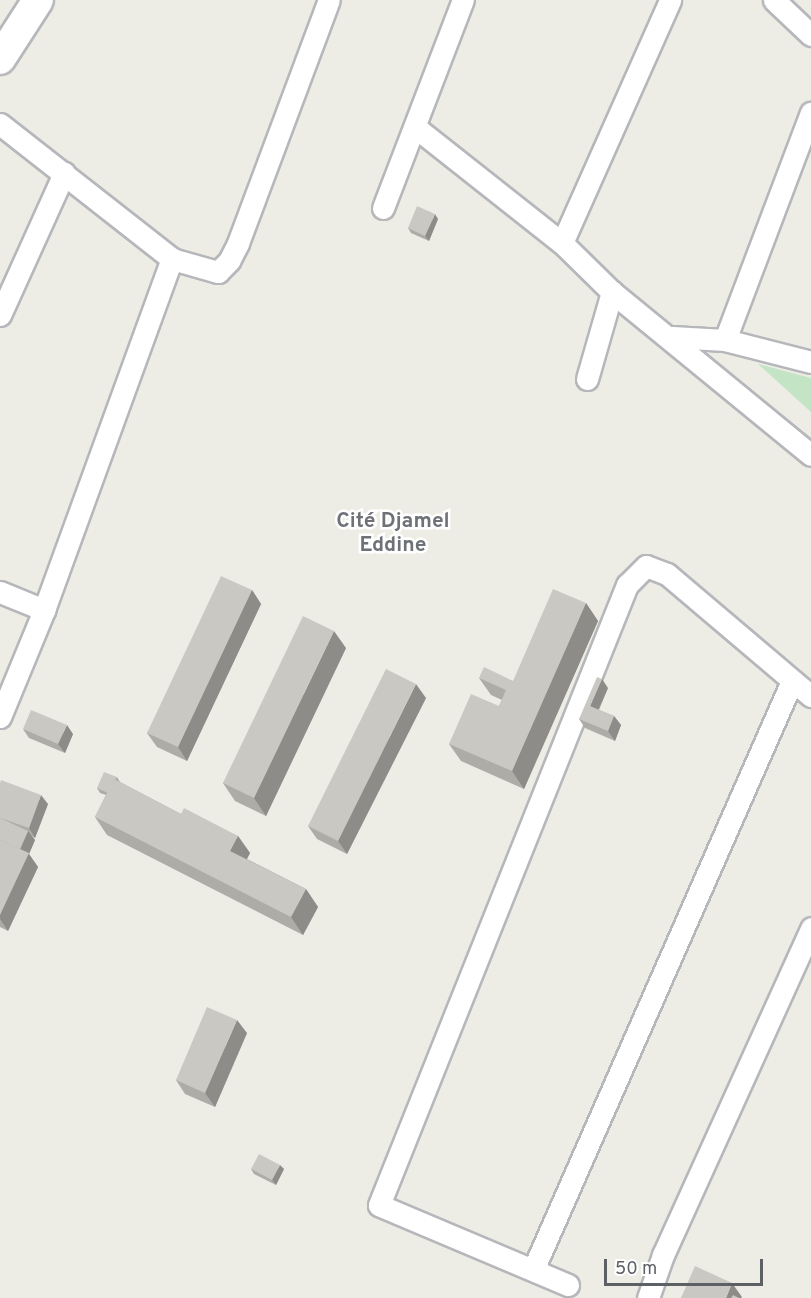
<!DOCTYPE html>
<meta charset="utf-8">
<style>
body{margin:0}
#map{position:relative;width:811px;height:1298px;overflow:hidden;background:#eeede5;font-family:Overpass,sans-serif}
div>[style]{position:absolute}
[style*='--x']{left:calc(var(--x)*1px);top:calc(var(--y)*1px);width:calc(var(--w)*1px);rotate:calc(var(--a)*1deg)}
.green>*{inset:0;background:#c3e4c5}
.roads{filter:drop-shadow(2px 0 #b6b7bb) drop-shadow(-2px 0 #b6b7bb) drop-shadow(0 2px #b6b7bb) drop-shadow(0 -2px #b6b7bb)}
.street>*{height:21px;margin:-10.5px;padding:0 10.5px;transform-origin:10.5px;border-radius:10.5px;background:#fff}
.secondary>*{height:30px;margin:-15px;padding:0 15px;transform-origin:15px;border-radius:15px;background:#fff}
.wall>*{inset:0;background:#aeaca7}
.shaded-wall>*{inset:0;background:#8d8c88}
.building>*{inset:0;background:#cac8c2}
span{translate:-50% -50%;white-space:nowrap;text-align:center;line-height:1.15;-webkit-text-stroke:5px #fff;paint-order:stroke}
.district-label{font-size:21px;color:#6e7277;font-weight:700}
.scale{position:absolute;left:604px;top:1259px;width:159px;height:27px;box-sizing:border-box;border:3px solid #5d6065;border-top:0;padding-left:8px;font-size:18px;line-height:21px;white-space:nowrap;color:#5d6065;-webkit-text-stroke:4px #fff;paint-order:stroke}
</style>
<div id="map">
<div class="green">
<div style="clip-path:polygon(758px 364px,811px 378px,811px 412px)"></div>
</div>
<div class="roads">
<div class="street">
<div style="--x:774;--y:0;--w:51;--a:43.4"></div>
<div style="--x:0;--y:124;--w:219;--a:38.1"></div>
<div style="--x:172;--y:259;--w:48;--a:15.8"></div>
<div style="--x:218;--y:272;--w:16;--a:-45"></div>
<div style="--x:229;--y:261;--w:20;--a:-63"></div>
<div style="--x:238;--y:243;--w:259;--a:-69.5"></div>
<div style="--x:415;--y:127;--w:187;--a:38.3"></div>
<div style="--x:562;--y:243;--w:70;--a:44.4"></div>
<div style="--x:612;--y:292;--w:257;--a:39.3"></div>
<div style="--x:383;--y:208;--w:223;--a:-69"></div>
<div style="--x:562;--y:243;--w:266;--a:-66"></div>
<div style="--x:0;--y:315;--w:156;--a:-65.7"></div>
<div style="--x:672;--y:337;--w:53;--a:3.2"></div>
<div style="--x:725;--y:340;--w:89;--a:14.3"></div>
<div style="--x:725;--y:340;--w:243;--a:-69.3"></div>
<div style="--x:587;--y:379;--w:91;--a:-74"></div>
<div style="--x:0;--y:592;--w:48;--a:22.2"></div>
<div style="--x:0;--y:717;--w:116;--a:-67.6"></div>
<div style="--x:44;--y:610;--w:374;--a:-70"></div>
<div style="--x:533;--y:1270;--w:643;--a:-66.26"></div>
<div style="--x:568;--y:1285;--w:205;--a:-157.1"></div>
<div style="--x:379;--y:1205;--w:668;--a:-68.2"></div>
<div style="--x:627;--y:585;--w:27;--a:-45"></div>
<div style="--x:646;--y:566;--w:22;--a:21"></div>
<div style="--x:667;--y:574;--w:189;--a:40.3"></div>
<div style="--x:648;--y:1298;--w:46;--a:-70.8"></div>
<div style="--x:663;--y:1255;--w:359;--a:-65.6"></div>
</div>
<div class="secondary">
<div style="--x:0;--y:59;--w:70;--a:-57.2"></div>
</div>
</div>
<div class="wall">
<div style="clip-path:polygon(438px 219px,429px 241px,411px 233px,408px 228px)"></div>
<div style="clip-path:polygon(252px 590px,261px 604px,187px 761px,157px 747px,147px 733px)"></div>
<div style="clip-path:polygon(586px 603px,598px 621px,524px 789px,461px 761px,449px 744px,499px 706px,502px 700px,491px 695px,479px 678px,513px 681px)"></div>
<div style="clip-path:polygon(346px 648px,266px 816px,235px 801px,223px 783px)"></div>
<div style="clip-path:polygon(608px 688px,599px 710px,614px 716px,621px 725px,615px 741px,585px 728px,579px 719px)"></div>
<div style="clip-path:polygon(426px 698px,347px 854px,317px 839px,308px 826px)"></div>
<div style="clip-path:polygon(23px 729px,73px 734px,65px 753px,29px 738px)"></div>
<div style="clip-path:polygon(117px 777px,120px 782px,181px 814px,238px 836px,250px 853px,247px 859px,306px 889px,318px 907px,303px 935px,107px 835px,95px 817px,106px 795px,100px 793px,97px 788px)"></div>
<div style="clip-path:polygon(0 783px,48px 804px,35px 838px,32px 836px,35px 840px,29px 854px,38px 867px,8px 931px,0 927px)"></div>
<div style="clip-path:polygon(247px 1033px,215px 1107px,185px 1094px,176px 1080px)"></div>
<div style="clip-path:polygon(251px 1169px,284px 1169px,276px 1185px,254px 1174px)"></div>
</div>
<div class="shaded-wall">
<div style="clip-path:polygon(435px 214px,438px 219px,429px 241px,425px 236px)"></div>
<div style="clip-path:polygon(252px 590px,261px 604px,187px 761px,178px 747px)"></div>
<div style="clip-path:polygon(586px 603px,598px 621px,524px 789px,512px 771px)"></div>
<div style="clip-path:polygon(334px 631px,346px 648px,266px 816px,254px 798px)"></div>
<div style="clip-path:polygon(602px 679px,608px 688px,596px 715px,590px 706px)"></div>
<div style="clip-path:polygon(416px 684px,426px 698px,347px 854px,338px 841px)"></div>
<div style="clip-path:polygon(614px 716px,621px 725px,615px 741px,608px 731px)"></div>
<div style="clip-path:polygon(67px 725px,73px 734px,65px 753px,58px 744px)"></div>
<div style="clip-path:polygon(41px 795px,48px 804px,35px 838px,29px 828px)"></div>
<div style="clip-path:polygon(28px 831px,35px 840px,29px 854px,38px 867px,8px 931px,0 919px,0 915px,20px 850px)"></div>
<div style="clip-path:polygon(238px 836px,250px 853px,242px 868px,230px 851px)"></div>
<div style="clip-path:polygon(306px 889px,318px 907px,303px 935px,291px 917px)"></div>
<div style="clip-path:polygon(237px 1020px,247px 1033px,215px 1107px,205px 1093px)"></div>
<div style="clip-path:polygon(280px 1165px,284px 1169px,276px 1185px,272px 1180px)"></div>
<div style="clip-path:polygon(732px 1283px,742px 1297px,741px 1298px,726px 1298px)"></div>
</div>
<div class="building">
<div style="clip-path:polygon(417px 206px,435px 214px,425px 236px,408px 228px)"></div>
<div style="clip-path:polygon(221px 576px,252px 590px,178px 747px,147px 733px)"></div>
<div style="clip-path:polygon(553px 589px,586px 603px,512px 771px,449px 744px,471px 694px,499px 706px,506px 690px,479px 678px,484px 667px,513px 681px)"></div>
<div style="clip-path:polygon(303px 616px,334px 631px,254px 798px,223px 783px)"></div>
<div style="clip-path:polygon(386px 669px,416px 684px,338px 841px,308px 826px)"></div>
<div style="clip-path:polygon(597px 677px,602px 679px,590px 706px,614px 716px,608px 731px,579px 719px)"></div>
<div style="clip-path:polygon(31px 710px,67px 725px,58px 744px,23px 729px)"></div>
<div style="clip-path:polygon(104px 772px,117px 777px,115px 780px,114px 779px,108px 793px,97px 788px)"></div>
<div style="clip-path:polygon(114px 779px,181px 814px,184px 808px,238px 836px,230px 851px,306px 889px,291px 917px,95px 817px)"></div>
<div style="clip-path:polygon(1px 780px,41px 795px,29px 828px,0 818px,0 783px)"></div>
<div style="clip-path:polygon(0 818px,28px 831px,20px 849px,0 840px)"></div>
<div style="clip-path:polygon(0 840px,29px 853px,0 915px)"></div>
<div style="clip-path:polygon(207px 1007px,237px 1020px,205px 1093px,176px 1080px)"></div>
<div style="clip-path:polygon(259px 1154px,280px 1165px,272px 1180px,251px 1169px)"></div>
<div style="clip-path:polygon(695px 1266px,732px 1283px,726px 1298px,681px 1298px)"></div>
<div style="clip-path:polygon(733px 1295px,739px 1298px,731px 1298px)"></div>
</div>
<div class="district-label">
<span style="left:393px;top:534px">Cité Djamel<br>Eddine</span>
</div>
<div class="scale">50 m</div>
</div>
